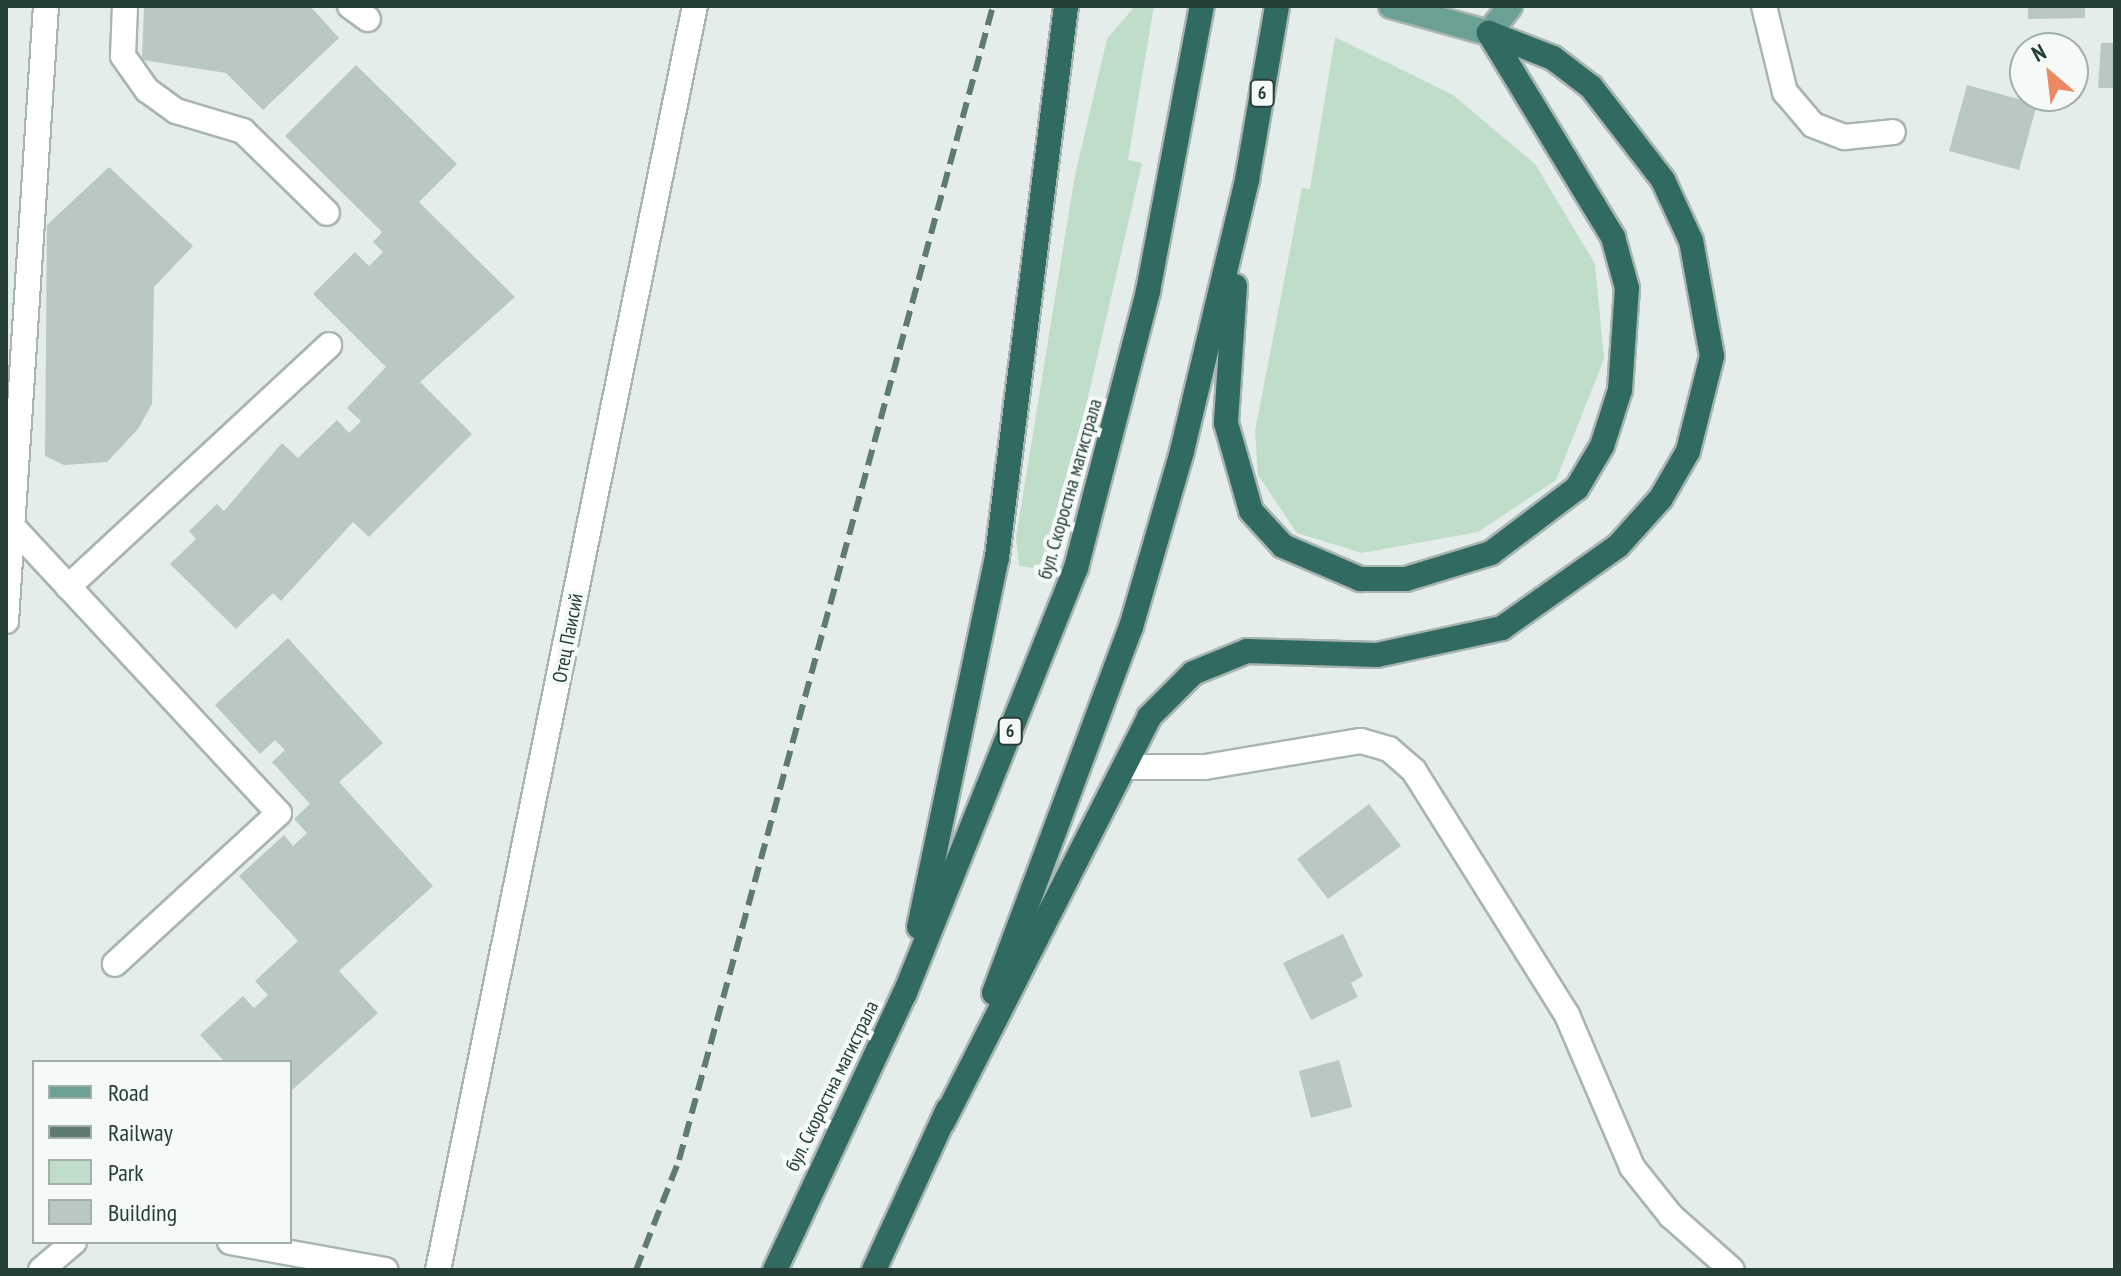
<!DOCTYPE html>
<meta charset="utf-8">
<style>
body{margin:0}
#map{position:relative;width:2121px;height:1276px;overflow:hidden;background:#e5edea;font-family:"PT Sans Narrow",sans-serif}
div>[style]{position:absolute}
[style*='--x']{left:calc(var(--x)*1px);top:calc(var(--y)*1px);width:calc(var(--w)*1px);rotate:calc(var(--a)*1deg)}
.green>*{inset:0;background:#bfddc8}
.building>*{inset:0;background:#bac8c3}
.roads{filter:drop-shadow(2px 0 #a8b5b1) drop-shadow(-2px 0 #a8b5b1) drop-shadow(0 2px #a8b5b1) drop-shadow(0 -2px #a8b5b1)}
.minor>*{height:24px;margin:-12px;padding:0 12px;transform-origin:12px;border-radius:12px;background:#fff}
.major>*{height:24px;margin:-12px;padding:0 12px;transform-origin:12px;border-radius:12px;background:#6ba194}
.highway>*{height:24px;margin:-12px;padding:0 12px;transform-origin:12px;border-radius:12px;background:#316a60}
.rail>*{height:6px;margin-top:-3px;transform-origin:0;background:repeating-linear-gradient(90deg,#5f7a73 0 16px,transparent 0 24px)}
span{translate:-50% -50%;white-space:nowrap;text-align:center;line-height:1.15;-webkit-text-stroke:8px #f5faf8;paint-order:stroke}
.shield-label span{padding:2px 6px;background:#f5faf8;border:2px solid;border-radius:6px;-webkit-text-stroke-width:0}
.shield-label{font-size:18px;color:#253f38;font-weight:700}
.street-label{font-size:20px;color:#253f38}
.frame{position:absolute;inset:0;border:8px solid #253f38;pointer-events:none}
.legend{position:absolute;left:32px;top:1060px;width:260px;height:184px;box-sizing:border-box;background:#f5faf8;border:2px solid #a2afab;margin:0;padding:10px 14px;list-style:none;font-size:24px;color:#253f38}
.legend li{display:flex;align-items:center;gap:16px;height:40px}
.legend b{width:40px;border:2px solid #a2afab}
.north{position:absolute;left:2009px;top:32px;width:80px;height:80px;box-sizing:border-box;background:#f5faf8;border:2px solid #a2afab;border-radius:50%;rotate:332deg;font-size:22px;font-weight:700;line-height:32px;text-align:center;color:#253f38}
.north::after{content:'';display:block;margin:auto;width:28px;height:36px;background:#ec8964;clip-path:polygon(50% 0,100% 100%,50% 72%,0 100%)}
</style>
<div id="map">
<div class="green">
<div style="clip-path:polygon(1135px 6px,1154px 6px,1128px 160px,1142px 163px,1052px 553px,1034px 568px,1019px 566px,1016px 538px,1075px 175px,1107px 39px)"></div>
<div style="clip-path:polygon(1335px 37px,1453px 95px,1535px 164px,1595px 264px,1604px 359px,1556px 480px,1478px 532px,1362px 553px,1297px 533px,1258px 475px,1255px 431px,1302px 188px,1310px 189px)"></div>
</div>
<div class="building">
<div style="clip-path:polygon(144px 6px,310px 6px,339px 38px,263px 110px,226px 73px,142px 60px)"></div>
<div style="clip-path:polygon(2028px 6px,2085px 6px,2085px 18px,2028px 19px)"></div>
<div style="clip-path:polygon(2101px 43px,2115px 43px,2115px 88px,2098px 88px)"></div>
<div style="clip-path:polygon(356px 65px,457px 164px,419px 202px,515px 297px,420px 382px,472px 434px,369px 537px,353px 522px,281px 601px,273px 593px,236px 629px,170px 564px,196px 539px,189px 531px,217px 504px,224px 511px,282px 443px,298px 458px,337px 420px,349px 433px,361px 421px,347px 408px,386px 367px,313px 294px,355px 252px,369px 266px,383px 252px,373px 242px,382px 232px,285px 136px)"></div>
<div style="clip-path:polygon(1967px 85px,2037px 104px,2019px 170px,1949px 151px)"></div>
<div style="clip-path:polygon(109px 167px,193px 246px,154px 287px,152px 404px,138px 429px,107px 462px,64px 465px,45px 456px,47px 225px)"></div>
<div style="clip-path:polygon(288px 638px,383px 743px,339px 782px,433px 886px,339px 971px,378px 1013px,290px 1092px,290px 1062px,225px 1062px,200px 1035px,243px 996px,254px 1008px,268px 995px,255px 981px,298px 941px,239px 876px,284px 835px,293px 846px,307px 833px,294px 819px,310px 804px,272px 762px,285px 750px,275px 740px,260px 754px,215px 705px)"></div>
<div style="clip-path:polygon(1369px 804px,1401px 846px,1328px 899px,1297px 859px)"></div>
<div style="clip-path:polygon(1343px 934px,1363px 976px,1351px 983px,1358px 997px,1311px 1020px,1283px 963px)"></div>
<div style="clip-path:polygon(1339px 1060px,1352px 1107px,1311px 1118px,1299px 1071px)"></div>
</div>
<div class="roads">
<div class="minor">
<div style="--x:125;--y:6;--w:50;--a:92.3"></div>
<div style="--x:123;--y:56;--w:42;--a:54.8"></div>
<div style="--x:147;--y:90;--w:36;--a:36"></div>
<div style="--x:176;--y:111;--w:70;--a:16.6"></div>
<div style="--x:243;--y:131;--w:117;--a:44.3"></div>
<div style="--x:350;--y:6;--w:22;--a:36"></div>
<div style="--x:1764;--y:6;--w:89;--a:76.3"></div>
<div style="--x:1785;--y:92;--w:43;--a:49.7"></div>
<div style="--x:1813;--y:125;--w:34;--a:21"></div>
<div style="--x:1845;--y:137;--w:48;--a:-5.9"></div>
<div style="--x:12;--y:526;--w:392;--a:47.1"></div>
<div style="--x:279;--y:813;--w:223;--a:137.4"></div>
<div style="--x:68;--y:587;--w:356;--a:-42.8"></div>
<div style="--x:6;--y:621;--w:616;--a:-86.28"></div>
<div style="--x:1125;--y:767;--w:80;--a:0"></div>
<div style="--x:1205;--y:767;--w:158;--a:-9.5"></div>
<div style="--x:1361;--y:741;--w:29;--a:16"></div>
<div style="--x:1389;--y:749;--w:33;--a:41"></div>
<div style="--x:1414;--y:771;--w:288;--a:57.9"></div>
<div style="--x:1567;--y:1015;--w:165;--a:66.8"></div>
<div style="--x:1632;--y:1167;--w:63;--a:51.5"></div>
<div style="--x:1671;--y:1216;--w:81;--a:41.5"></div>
<div style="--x:230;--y:1242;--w:158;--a:10.2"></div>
<div style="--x:41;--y:1270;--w:43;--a:-40.3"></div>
<div style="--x:438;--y:1270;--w:1290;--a:-78.51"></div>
</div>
<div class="major">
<div style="--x:1391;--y:6;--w:102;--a:15.4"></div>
<div style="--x:1489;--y:33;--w:34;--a:-52"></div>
</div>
<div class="highway">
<div style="--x:1235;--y:286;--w:137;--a:93.8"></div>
<div style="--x:1226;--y:423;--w:91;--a:74.1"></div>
<div style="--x:1251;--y:511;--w:47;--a:47.6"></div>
<div style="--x:1283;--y:546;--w:84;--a:23.2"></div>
<div style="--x:1360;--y:579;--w:46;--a:0"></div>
<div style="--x:1406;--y:579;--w:89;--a:-17"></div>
<div style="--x:1491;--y:553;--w:108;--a:-37.1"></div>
<div style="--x:1577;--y:488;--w:49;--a:-59.2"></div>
<div style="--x:1602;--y:446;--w:59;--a:-72.2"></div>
<div style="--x:1620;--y:390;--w:102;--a:-86.1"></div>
<div style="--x:1627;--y:288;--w:53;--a:-105.4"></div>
<div style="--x:1613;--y:237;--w:239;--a:-121.3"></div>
<div style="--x:919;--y:927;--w:378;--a:-78.1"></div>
<div style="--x:997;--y:557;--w:555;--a:-82.86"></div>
<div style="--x:994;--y:993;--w:391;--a:-69.5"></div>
<div style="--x:1131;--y:627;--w:183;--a:-73.8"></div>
<div style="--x:1182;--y:451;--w:279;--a:-76.5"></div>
<div style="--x:1247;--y:180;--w:177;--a:-80.2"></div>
<div style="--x:943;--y:1122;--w:454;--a:-63"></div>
<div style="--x:1149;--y:717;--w:62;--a:-45"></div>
<div style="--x:1193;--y:673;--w:58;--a:-22.2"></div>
<div style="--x:1247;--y:651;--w:130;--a:1.8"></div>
<div style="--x:1377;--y:655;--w:128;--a:-12.2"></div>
<div style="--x:1502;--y:628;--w:142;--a:-35.3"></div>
<div style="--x:1618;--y:546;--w:64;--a:-48.1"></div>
<div style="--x:1661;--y:498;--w:54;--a:-60.1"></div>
<div style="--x:1688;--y:451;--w:98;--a:-75.8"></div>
<div style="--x:1712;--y:356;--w:117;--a:-100.3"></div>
<div style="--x:1691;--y:241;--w:67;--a:-114.7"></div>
<div style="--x:1663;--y:180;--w:118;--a:-127.7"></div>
<div style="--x:1591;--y:87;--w:48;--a:-142.7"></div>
<div style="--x:1553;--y:58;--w:69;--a:-158.7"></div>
<div style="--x:775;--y:1270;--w:306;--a:-64.9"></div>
<div style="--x:905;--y:993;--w:458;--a:-68.1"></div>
<div style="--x:1076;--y:568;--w:286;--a:-75.4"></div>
<div style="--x:1148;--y:291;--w:290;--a:-79.3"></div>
<div style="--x:874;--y:1270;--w:177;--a:-65.3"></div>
</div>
</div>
<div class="rail">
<div style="--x:636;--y:1270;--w:118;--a:-68.6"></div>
<div style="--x:679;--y:1160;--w:1196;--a:-74.78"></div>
</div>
<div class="shield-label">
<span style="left:1262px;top:93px">6</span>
<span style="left:1010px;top:731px">6</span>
</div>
<div class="street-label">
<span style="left:1070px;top:489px;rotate:-74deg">бул. Скоростна магистрала</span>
<span style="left:568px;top:638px;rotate:-79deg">Отец Паисий</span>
<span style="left:832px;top:1086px;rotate:-64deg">бул. Скоростна магистрала</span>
</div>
<div class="frame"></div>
<ul class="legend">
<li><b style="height:10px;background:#6ba194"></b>Road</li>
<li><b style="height:10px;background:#5f7a73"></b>Railway</li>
<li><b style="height:22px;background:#bfddc8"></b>Park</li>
<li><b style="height:22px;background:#bac8c3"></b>Building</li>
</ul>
<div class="north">N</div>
</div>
